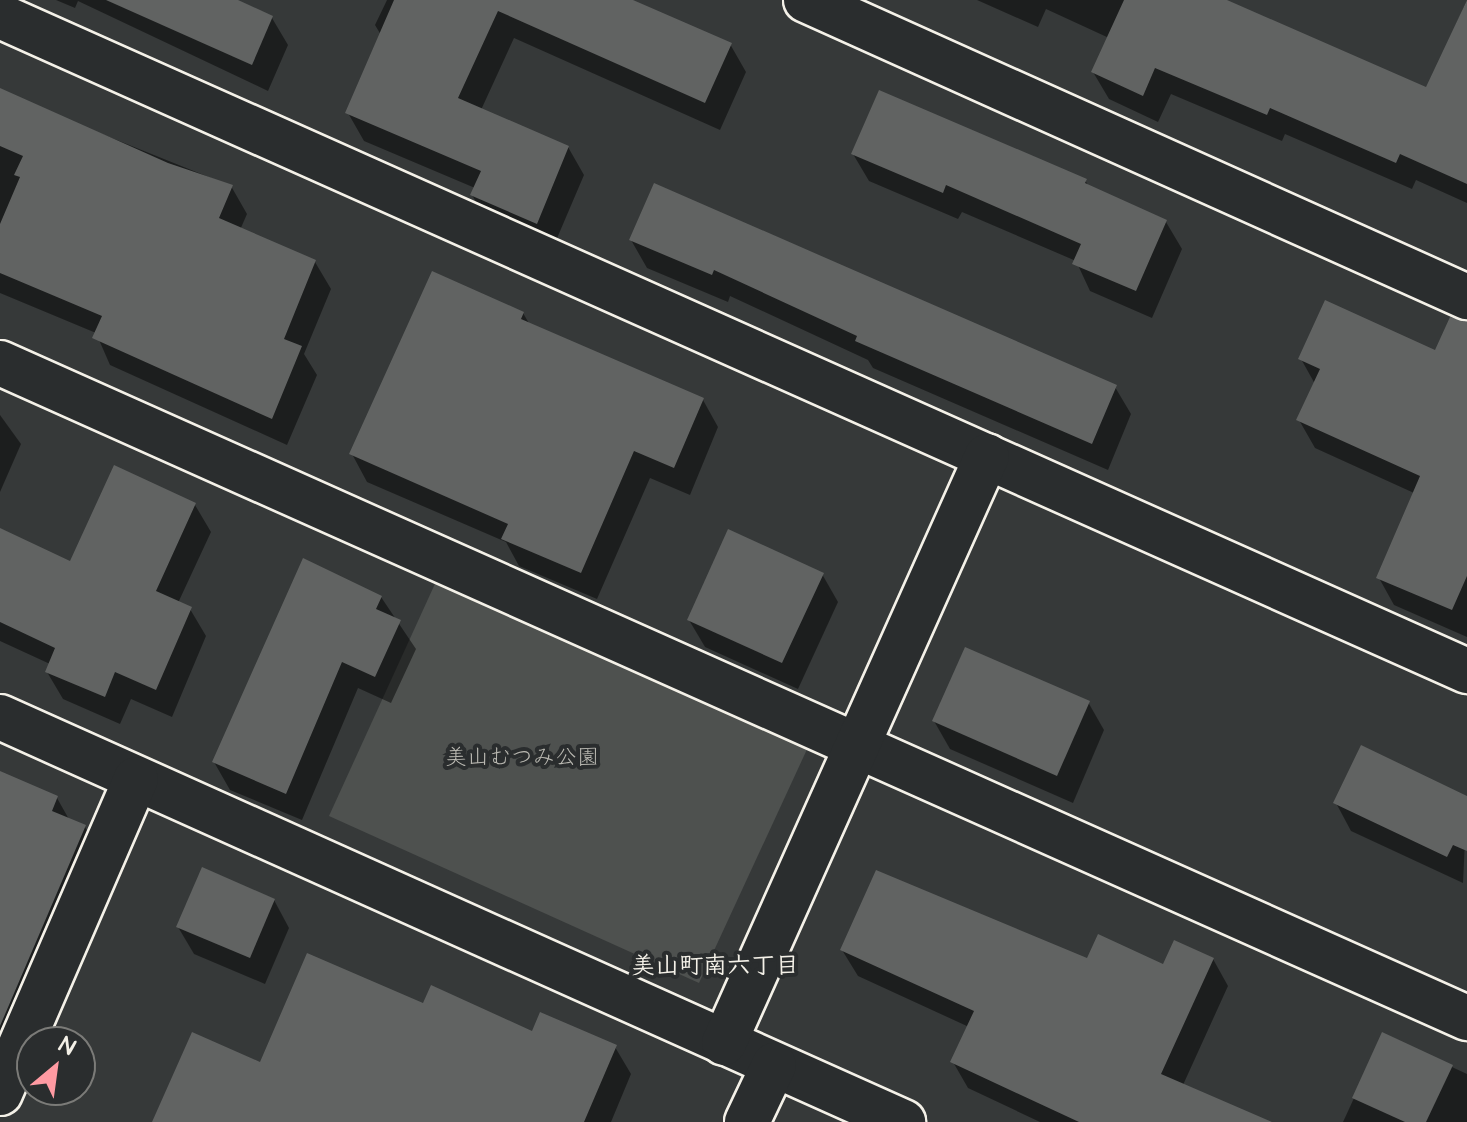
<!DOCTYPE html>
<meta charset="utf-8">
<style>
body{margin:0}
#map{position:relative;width:1467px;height:1122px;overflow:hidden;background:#363939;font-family:"Architects Daughter","Klee One",sans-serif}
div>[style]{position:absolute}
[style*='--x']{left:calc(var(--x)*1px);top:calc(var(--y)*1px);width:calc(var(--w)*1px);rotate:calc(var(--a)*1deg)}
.green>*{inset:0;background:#4e514f}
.shadow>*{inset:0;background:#0007}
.building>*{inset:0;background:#616362}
.roads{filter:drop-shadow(2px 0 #f4f1e8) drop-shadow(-2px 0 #f4f1e8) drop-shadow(0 2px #f4f1e8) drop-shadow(0 -2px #f4f1e8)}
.street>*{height:44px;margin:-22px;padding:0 22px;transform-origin:22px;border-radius:22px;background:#2a2d2e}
span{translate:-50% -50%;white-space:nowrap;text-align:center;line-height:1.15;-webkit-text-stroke:8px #2a2d2e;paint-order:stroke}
.park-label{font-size:22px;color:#bab9b2}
.neighbourhood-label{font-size:24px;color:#f4f1e8;font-weight:700}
.north{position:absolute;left:16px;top:1026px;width:80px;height:80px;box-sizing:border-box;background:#2a2d2e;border:2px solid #7b7b78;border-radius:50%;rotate:29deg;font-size:22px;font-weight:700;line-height:32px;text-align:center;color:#f4f1e8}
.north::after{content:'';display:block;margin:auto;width:28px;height:36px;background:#ff9aa2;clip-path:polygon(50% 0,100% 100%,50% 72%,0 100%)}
</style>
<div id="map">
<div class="green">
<div style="clip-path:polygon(439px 575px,809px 745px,699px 983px,329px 816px)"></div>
</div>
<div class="shadow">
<div style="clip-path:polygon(56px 0,233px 0,272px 18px,288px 45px,268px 91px,78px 1px,75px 8px)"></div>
<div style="clip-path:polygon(387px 0,629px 0,730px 44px,746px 72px,720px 130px,514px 38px,481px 110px,568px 147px,584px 175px,552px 250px,488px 223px,472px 195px,475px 188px,364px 141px,348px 113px,381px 35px,375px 25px)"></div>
<div style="clip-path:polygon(977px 0,1222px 0,1427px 89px,1467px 0,1467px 203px,1416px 180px,1412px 189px,1285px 134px,1282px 141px,1171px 94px,1158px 122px,1109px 99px,1093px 72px,1109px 38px,1046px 9px,1038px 27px)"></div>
<div style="clip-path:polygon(0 93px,231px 186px,247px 214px,240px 230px,315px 262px,331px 289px,304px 354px,317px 375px,287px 445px,110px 365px,96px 333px,0 293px)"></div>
<div style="clip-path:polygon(853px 154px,1085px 180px,1089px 187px,1166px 222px,1182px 249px,1152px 318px,1090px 291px,1076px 261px,962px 212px,958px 219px,869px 181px)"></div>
<div style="clip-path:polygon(631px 240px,1115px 387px,1131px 414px,1108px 470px,873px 368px,868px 360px,730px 296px,728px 302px,647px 268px)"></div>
<div style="clip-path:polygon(523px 313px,530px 325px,703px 400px,718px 427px,690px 495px,650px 478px,597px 599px,519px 566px,506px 542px,367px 482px,352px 454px)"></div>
<div style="clip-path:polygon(1467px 350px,1467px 637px,1394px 605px,1379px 578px,1414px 493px,1315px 448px,1299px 420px,1315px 384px,1301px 359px)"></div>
<div style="clip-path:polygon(0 415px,21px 444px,0 492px)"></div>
<div style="clip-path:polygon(195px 505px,211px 532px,178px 603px,190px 609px,206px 636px,172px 717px,131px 699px,120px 724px,63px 699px,47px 672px,50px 664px,0 641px,0 530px,71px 564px)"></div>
<div style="clip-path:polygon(822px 574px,838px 602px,798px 689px,705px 647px,689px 620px)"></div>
<div style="clip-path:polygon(381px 597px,416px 649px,391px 703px,358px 688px,302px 820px,230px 790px,214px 762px)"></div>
<div style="clip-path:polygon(1088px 702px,1104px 730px,1073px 803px,950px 749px,934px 721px)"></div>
<div style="clip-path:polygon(0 788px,57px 798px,70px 821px,85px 827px,100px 853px,0 1048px)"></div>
<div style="clip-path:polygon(1467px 798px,1463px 883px,1351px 831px,1336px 803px)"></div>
<div style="clip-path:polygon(274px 900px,289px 928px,265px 984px,194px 954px,178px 927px)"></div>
<div style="clip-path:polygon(842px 950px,1164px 966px,1213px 959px,1228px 986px,1183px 1085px,1267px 1122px,1040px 1122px,968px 1088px,953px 1062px,969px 1027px,858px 976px)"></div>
<div style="clip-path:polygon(424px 1005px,533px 1033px,615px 1047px,631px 1074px,611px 1122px,154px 1122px,261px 1065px)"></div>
<div style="clip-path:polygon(1383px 1035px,1467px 1074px,1467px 1122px,1343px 1122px)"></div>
</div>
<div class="building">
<div style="clip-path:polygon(106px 0,238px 0,273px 16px,252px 65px)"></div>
<div style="clip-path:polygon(394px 0,633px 0,732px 43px,705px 103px,498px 11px,458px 98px,569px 146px,537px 224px,470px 195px,481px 171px,345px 113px)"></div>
<div style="clip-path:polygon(1124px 0,1227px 0,1426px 87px,1467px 0,1467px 184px,1400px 154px,1396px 163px,1270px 108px,1267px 115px,1155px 68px,1143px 96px,1091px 72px)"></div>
<div style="clip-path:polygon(0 88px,168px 163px,233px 185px,219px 218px,316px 260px,284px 339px,302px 346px,272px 419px,92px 338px,102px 316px,0 273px,0 224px,20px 177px,14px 175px,23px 156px,0 146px)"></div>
<div style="clip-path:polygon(879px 90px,1087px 179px,1085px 183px,1167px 220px,1136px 291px,1072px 264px,1081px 244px,946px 185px,943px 193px,851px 154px)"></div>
<div style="clip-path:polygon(654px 183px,1117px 385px,1092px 444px,855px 341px,857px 336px,714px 270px,712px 275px,629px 240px)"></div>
<div style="clip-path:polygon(432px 271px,524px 312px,521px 319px,704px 398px,674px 468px,634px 451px,581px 573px,501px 539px,508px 524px,349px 454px)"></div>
<div style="clip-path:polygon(1325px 300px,1435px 350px,1450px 317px,1467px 322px,1467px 576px,1452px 610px,1376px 578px,1420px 476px,1296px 420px,1320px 369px,1298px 359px)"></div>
<div style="clip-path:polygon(114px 465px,196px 503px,156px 591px,192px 607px,156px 690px,115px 672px,105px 697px,45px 672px,55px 648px,0 622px,0 528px,70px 561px)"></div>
<div style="clip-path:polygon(728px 529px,824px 573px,782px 663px,687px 620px)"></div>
<div style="clip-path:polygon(303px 558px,382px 596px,376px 609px,401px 620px,375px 677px,342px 662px,286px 794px,212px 762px)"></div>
<div style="clip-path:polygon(965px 647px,1090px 701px,1057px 776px,932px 721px)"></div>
<div style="clip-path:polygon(1361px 745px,1467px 796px,1467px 851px,1453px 845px,1447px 857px,1333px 803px)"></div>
<div style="clip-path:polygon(0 771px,58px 796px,52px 811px,86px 825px,0 1026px)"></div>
<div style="clip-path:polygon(202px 867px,275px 899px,250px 958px,176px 927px)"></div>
<div style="clip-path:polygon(876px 870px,1087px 958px,1098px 934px,1163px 964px,1174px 940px,1214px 958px,1161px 1074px,1272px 1122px,1079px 1122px,950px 1062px,974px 1011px,840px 950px)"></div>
<div style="clip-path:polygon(307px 953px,423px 1003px,431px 985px,532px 1031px,540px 1012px,617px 1045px,584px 1122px,152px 1122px,192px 1032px,260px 1062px)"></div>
<div style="clip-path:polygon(1382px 1032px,1453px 1065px,1426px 1122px,1405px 1122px,1352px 1098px)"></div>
</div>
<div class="roads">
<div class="street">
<div style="--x:806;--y:0;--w:725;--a:24.2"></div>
<div style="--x:0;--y:16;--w:1607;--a:24.06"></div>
<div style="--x:0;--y:363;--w:1607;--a:24.06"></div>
<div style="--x:0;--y:717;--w:990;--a:24.16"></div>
<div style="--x:724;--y:1043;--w:643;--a:-65.87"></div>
<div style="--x:0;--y:1093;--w:342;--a:-66.6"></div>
<div style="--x:747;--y:1122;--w:63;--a:-64.7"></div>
</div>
</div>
<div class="park-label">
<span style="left:522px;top:758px">美山むつみ公園</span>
</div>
<div class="neighbourhood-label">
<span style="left:715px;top:967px">美山町南六丁目</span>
</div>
<div class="north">N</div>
</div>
